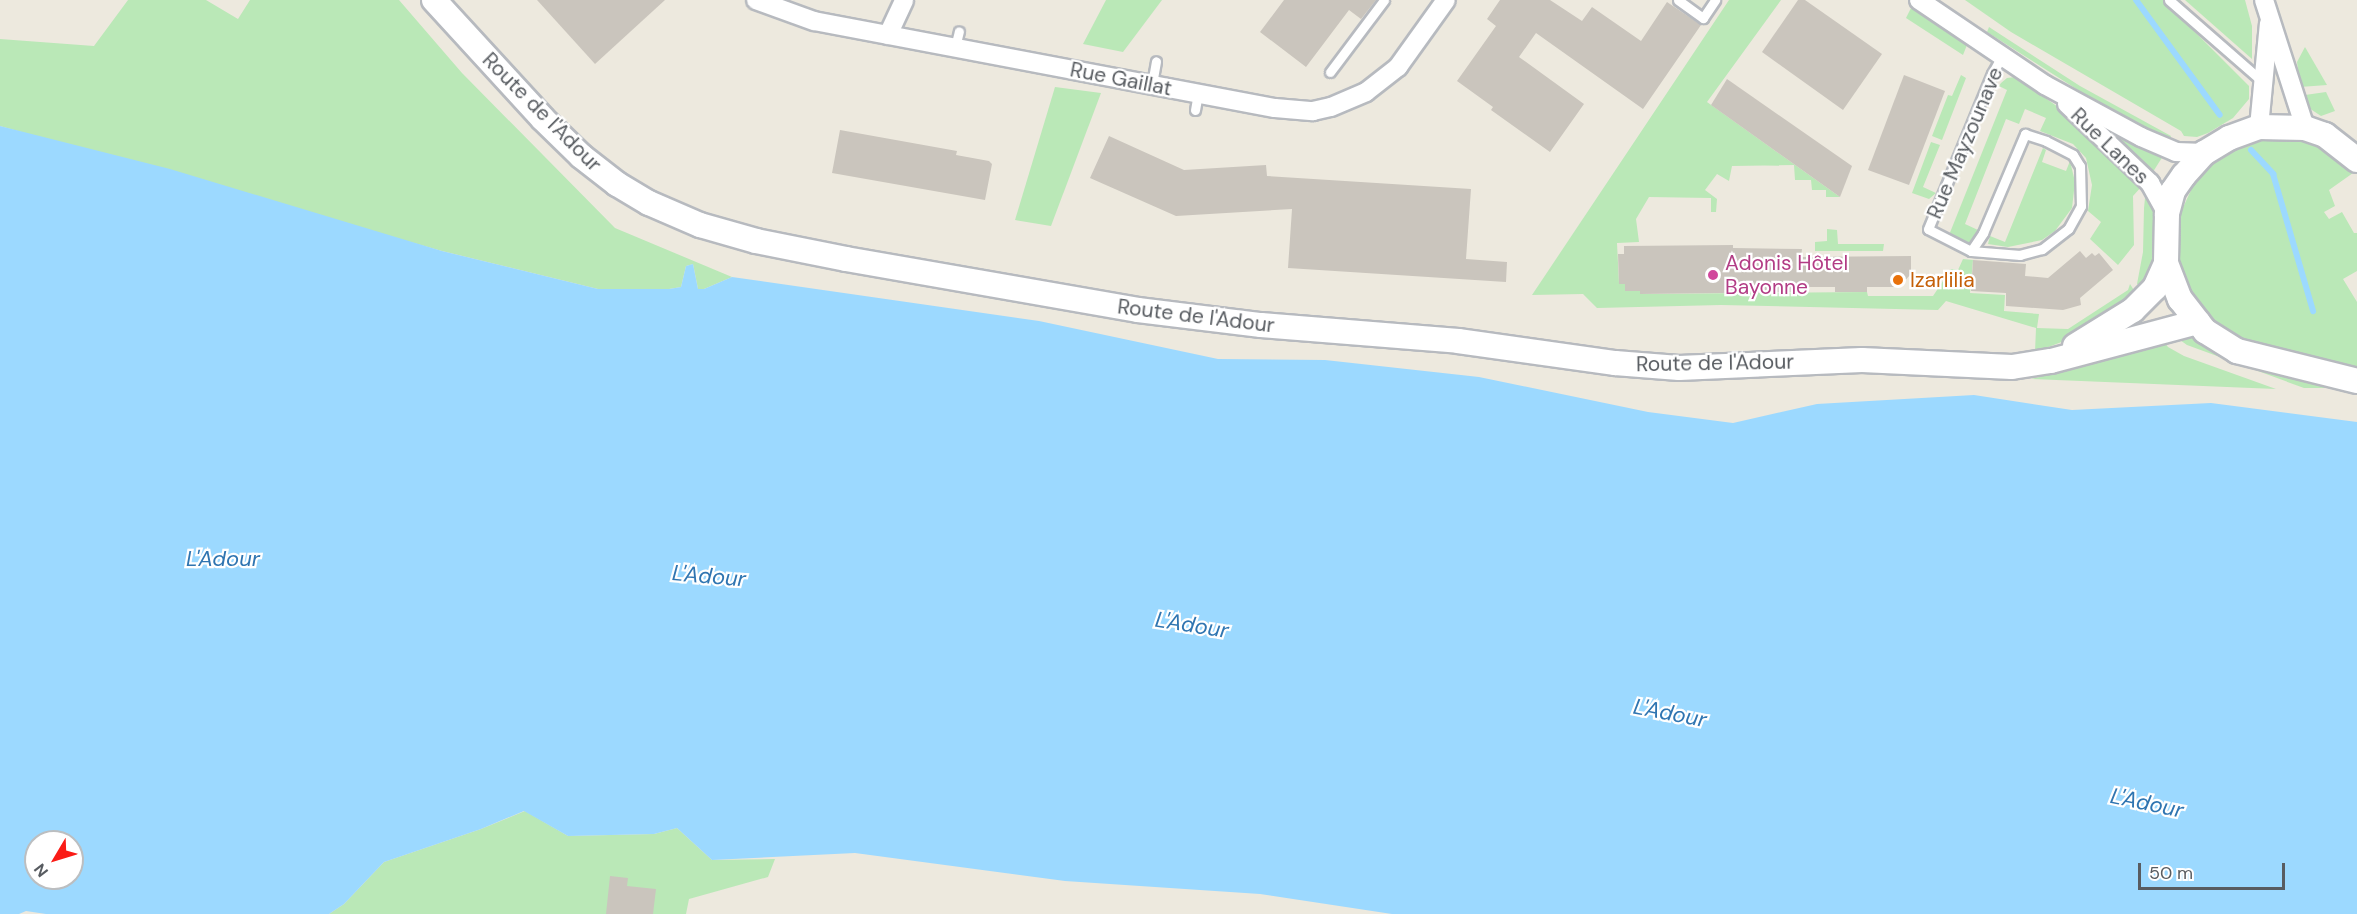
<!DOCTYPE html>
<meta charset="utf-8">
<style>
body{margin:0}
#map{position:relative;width:2357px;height:914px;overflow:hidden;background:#ede9de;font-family:"DM Sans",sans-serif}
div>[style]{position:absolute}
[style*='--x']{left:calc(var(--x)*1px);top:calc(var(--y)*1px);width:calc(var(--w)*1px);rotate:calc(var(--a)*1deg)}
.green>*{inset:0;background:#bae8b7}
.water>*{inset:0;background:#9cd9ff}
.stream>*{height:6px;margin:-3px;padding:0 3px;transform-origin:3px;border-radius:3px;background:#9cd9ff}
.building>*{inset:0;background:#cac5bd}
.roads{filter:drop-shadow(2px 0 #b7babf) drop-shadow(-2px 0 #b7babf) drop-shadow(0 2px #b7babf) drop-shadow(0 -2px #b7babf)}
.service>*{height:9px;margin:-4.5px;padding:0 4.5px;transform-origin:4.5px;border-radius:4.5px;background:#fff}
.minor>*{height:18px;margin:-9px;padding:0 9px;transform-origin:9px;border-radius:9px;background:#fff}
.secondary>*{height:24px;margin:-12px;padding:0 12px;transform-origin:12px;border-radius:12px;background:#fff}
.dots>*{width:16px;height:16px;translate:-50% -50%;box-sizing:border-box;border:3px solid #fff;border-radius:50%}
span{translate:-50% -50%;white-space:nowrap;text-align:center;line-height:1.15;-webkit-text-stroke:4.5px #fff;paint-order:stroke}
.street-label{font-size:21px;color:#585c61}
.hotel-label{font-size:21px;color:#b23c85}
.left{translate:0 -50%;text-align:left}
.food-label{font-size:21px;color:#c56008}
.water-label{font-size:22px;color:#2f75b1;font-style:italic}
.north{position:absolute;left:24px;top:830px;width:60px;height:60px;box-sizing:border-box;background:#fff;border:2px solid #bcbec0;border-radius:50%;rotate:232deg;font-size:16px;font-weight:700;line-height:24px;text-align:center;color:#585c61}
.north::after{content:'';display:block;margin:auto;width:21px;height:27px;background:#fa1c17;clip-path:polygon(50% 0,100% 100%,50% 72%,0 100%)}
.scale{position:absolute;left:2138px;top:863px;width:147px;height:27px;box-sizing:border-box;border:3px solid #585c61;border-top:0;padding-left:8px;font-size:18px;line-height:21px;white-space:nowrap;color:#585c61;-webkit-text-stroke:4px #fff;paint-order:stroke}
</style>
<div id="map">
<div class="green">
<div style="clip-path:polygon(128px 0,206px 0,238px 19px,250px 0,399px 0,462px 73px,615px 228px,732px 277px,704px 289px,698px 289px,693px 264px,686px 266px,681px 287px,669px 289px,598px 289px,442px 251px,0 126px,0 39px,94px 46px)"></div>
<div style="clip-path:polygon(1106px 0,1162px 0,1123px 52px,1083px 44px)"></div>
<div style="clip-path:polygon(1729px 0,1781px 0,1707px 102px,1840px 197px,1826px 197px,1826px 190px,1812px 190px,1811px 180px,1795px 180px,1794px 165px,1732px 166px,1729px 181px,1717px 174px,1705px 190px,1717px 199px,1716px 212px,1711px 212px,1711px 198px,1649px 197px,1636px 219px,1639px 242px,1617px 243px,1619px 283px,1625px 284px,1625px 291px,1640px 291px,1641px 294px,1867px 292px,1868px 296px,1933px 296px,1951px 269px,1958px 270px,1963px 259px,1973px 260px,1970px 293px,2005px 295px,2004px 311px,2039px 314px,2037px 328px,2068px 329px,2128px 290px,2130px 284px,2137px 295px,2067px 340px,2035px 352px,2036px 328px,1946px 301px,1938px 310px,1721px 305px,1597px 308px,1583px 294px,1532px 295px)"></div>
<div style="clip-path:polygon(1965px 0,2163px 0,2249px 86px,2249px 99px,2233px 118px,2208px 133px,2197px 137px,2184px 136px,2181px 131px,2011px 32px)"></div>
<div style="clip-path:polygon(2185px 0,2245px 0,2252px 26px,2252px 59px)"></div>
<div style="clip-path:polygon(1911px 8px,1967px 45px,1963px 55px,1906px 18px)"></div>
<div style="clip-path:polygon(1989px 27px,2080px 86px,2171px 136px,2169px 142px,2078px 90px,1987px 32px)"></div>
<div style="clip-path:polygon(2305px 47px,2327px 85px,2300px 87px,2297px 62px)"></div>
<div style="clip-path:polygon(1961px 75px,1966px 78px,1942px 140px,1932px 136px,1948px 95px,1952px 96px)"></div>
<div style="clip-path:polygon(2015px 77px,2061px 109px,2142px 186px,2133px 196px,2134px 245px,2118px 265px,2090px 239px,2101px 222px,2088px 211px,2092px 185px,2086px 158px,2073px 144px,2040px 131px,2046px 118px,2025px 109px,2019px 124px,2006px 119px,1965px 224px,1978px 230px,1970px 244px,1949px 235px,2007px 90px,1999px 86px,2001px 83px,2007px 78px)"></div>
<div style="clip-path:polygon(1055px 87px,1101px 93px,1051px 226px,1015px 220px)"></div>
<div style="clip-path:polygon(2326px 92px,2335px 111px,2321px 116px,2309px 108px,2305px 95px)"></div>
<div style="clip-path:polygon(2097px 122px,2163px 156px,2151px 175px)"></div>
<div style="clip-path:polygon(2274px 138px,2300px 140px,2327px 150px,2353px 173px,2329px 190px,2335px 206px,2324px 212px,2329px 219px,2342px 212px,2354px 233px,2357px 233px,2357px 271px,2343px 279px,2357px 302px,2357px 370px,2240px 339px,2205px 317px,2181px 276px,2176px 248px,2179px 216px,2193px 186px,2212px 164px,2238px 147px)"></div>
<div style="clip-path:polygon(1931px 142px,1940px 145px,1923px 187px,1936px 193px,1929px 199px,1912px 193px)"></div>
<div style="clip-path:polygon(2043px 148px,2046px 150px,2042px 162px,2066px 171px,2070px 161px,2075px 182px,2072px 208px,2055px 231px,2042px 240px,2008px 247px,1988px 244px,1990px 236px,2005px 242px)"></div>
<div style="clip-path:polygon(2149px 193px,2157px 211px,2154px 263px,2144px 289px,2137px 284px,2143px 252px,2144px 208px,2145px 198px)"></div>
<div style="clip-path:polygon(1827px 229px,1837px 230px,1838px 244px,1884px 244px,1883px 251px,1815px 251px,1815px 242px,1827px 241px)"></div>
<div style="clip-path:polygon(2173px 335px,2190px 337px,2357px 389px,2357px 395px,2333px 388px,2304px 388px,2187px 345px)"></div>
<div style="clip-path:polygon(2162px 339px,2168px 347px,2184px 356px,2276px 389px,2031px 379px,2068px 370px)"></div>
<div style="clip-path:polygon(525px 811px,568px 836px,654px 834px,677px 828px,712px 860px,775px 859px,768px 877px,689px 899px,686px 914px,329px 914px,344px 904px,384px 862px,481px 829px)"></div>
</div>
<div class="water">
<div style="clip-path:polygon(evenodd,0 126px,170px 169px,442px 251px,598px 289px,669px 289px,681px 287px,686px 266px,693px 264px,698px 289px,704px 289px,732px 277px,1039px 321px,1218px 359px,1325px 360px,1479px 377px,1648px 412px,1733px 423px,1817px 404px,1974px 395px,2072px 410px,2211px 403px,2357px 422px,2357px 914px,1392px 914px,1260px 894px,1065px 881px,855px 853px,712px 860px,677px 828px,654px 834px,568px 836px,524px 811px,481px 829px,384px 862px,344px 904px,329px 914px,46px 914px,26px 911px,19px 914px,0 914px,0 126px,36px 842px,72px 842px,72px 878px,36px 878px,36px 842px)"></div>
</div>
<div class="stream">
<div style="--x:2136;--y:0;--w:142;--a:53.9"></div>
<div style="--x:2251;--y:150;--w:33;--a:47"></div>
<div style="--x:2273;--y:174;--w:143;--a:73.7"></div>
</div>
<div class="building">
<div style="clip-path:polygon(537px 0,665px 0,595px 64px)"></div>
<div style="clip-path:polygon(1284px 0,1376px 0,1361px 19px,1349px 10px,1306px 67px,1260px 32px)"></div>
<div style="clip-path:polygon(1500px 0,1550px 0,1582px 21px,1592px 7px,1641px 41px,1667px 2px,1701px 25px,1643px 109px,1536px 33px,1519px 57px,1584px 104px,1550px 152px,1491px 110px,1493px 107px,1457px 81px,1496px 26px,1487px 19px)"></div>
<div style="clip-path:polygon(1798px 0,1805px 0,1882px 54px,1843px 110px,1762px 52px)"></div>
<div style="clip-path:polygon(1904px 75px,1945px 91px,1909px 185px,1868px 170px)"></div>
<div style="clip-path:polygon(1727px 79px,1852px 166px,1840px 197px,1711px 105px)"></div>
<div style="clip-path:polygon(840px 130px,957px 151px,956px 155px,989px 161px,992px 164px,985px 200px,832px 173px)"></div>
<div style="clip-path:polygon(1109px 136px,1184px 170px,1266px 165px,1267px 176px,1471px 189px,1466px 259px,1507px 262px,1506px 282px,1288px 268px,1292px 209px,1176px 216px,1090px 178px)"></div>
<div style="clip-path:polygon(1733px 245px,1733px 248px,1802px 249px,1801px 257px,1911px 256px,1911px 274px,1899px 287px,1867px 287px,1867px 292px,1835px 292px,1835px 287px,1802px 287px,1802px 292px,1640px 294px,1640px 291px,1625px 291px,1625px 284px,1619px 284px,1618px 254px,1624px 254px,1624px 246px)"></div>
<div style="clip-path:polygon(2080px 251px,2086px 258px,2092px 253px,2095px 256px,2099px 253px,2113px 270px,2080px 298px,2081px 305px,2063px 310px,2006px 306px,2006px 293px,1971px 291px,1973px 260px,2026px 264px,2025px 276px,2048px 278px)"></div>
<div style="clip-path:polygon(610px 876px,628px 878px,627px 886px,656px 889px,653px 914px,606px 914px)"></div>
</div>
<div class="roads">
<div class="service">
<div style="--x:1678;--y:0;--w:31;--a:36"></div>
<div style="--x:1703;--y:18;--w:22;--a:-56"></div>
<div style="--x:2169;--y:0;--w:123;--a:41.1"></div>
<div style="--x:955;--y:47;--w:16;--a:-76"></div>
<div style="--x:1330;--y:72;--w:90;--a:-53.1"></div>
<div style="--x:1152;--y:84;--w:23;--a:-80"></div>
<div style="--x:1195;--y:110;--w:17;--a:-80"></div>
<div style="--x:1971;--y:251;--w:22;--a:-56"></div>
<div style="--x:1983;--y:233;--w:108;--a:-67"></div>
<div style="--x:2025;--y:134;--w:22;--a:18"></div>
<div style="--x:2046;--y:141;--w:30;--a:27"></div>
<div style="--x:2073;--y:155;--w:13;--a:58"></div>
<div style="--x:2080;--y:166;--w:40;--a:88.6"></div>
<div style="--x:2081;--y:206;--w:26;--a:119"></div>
<div style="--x:2068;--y:229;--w:33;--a:142"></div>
<div style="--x:2042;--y:249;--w:23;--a:165"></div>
<div style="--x:2020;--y:255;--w:49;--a:-175.3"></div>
<div style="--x:1971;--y:251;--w:48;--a:-152.9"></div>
<div style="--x:1928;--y:229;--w:168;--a:-67.6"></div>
<div style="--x:1992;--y:74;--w:21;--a:-61"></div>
</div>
<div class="minor">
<div style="--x:756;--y:0;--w:62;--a:19.9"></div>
<div style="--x:814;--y:21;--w:469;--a:10.7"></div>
<div style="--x:1275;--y:108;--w:38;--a:5"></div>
<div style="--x:1313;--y:111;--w:18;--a:-13"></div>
<div style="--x:1331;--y:107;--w:38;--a:-23"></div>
<div style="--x:1366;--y:92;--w:41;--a:-38"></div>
<div style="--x:1398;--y:67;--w:82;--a:-54.4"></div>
<div style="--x:1919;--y:0;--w:152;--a:34"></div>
<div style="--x:2045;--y:85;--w:109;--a:28.4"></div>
<div style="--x:2141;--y:137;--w:38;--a:23"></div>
<div style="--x:2176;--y:152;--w:28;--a:2"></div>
<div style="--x:2264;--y:0;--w:134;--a:72.2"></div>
<div style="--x:888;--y:35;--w:38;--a:-65"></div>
<div style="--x:2067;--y:104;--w:115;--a:43.6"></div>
<div style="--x:2150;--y:183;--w:35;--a:61"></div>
<div style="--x:2259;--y:127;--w:104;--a:-84.5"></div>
</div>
<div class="secondary">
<div style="--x:434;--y:0;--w:161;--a:47.5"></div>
<div style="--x:543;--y:119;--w:53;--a:44.2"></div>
<div style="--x:581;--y:156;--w:46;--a:37.9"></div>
<div style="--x:617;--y:184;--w:37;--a:31"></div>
<div style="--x:649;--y:203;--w:56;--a:23.3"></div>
<div style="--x:700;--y:225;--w:58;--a:15.9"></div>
<div style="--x:756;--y:241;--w:92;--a:11.3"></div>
<div style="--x:846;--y:259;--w:296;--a:9.9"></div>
<div style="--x:1138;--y:310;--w:124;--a:7"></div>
<div style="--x:1261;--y:325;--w:198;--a:4.6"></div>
<div style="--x:1458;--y:341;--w:159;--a:8"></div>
<div style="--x:1615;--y:363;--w:64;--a:4.5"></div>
<div style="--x:1679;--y:368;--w:183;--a:-2.5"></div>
<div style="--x:1862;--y:360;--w:150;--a:2.7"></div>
<div style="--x:2012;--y:367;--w:39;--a:-9"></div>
<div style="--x:2051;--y:361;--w:152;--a:-14.9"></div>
<div style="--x:2357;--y:160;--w:41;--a:-142"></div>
<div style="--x:2325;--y:135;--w:21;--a:-161"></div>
<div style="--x:2305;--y:128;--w:46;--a:-178.8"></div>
<div style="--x:2259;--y:127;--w:32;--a:160"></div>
<div style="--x:2229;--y:138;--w:29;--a:149"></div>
<div style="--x:2204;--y:153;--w:30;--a:132"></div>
<div style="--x:2184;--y:175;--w:19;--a:125"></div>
<div style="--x:2173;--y:191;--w:24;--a:105"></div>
<div style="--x:2167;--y:214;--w:49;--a:91.2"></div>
<div style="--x:2166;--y:263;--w:39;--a:69"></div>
<div style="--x:2180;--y:299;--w:41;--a:52"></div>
<div style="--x:2205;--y:331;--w:38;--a:32"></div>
<div style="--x:2237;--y:351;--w:124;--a:14"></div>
<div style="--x:2075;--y:346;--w:68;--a:-31.8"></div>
<div style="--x:2133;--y:310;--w:31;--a:-45"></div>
<div style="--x:2155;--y:288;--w:27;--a:-66"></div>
</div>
</div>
<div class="dots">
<div style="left:1713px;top:275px;background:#d1479c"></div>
<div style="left:1898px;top:280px;background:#e8710a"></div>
</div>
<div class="street-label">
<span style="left:1121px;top:79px;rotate:11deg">Rue Gaillat</span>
<span style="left:542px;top:112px;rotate:45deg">Route de l'Adour</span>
<span style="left:1965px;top:143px;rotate:-67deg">Rue Mayzounave</span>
<span style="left:2110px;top:146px;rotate:44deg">Rue Lanes</span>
<span style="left:1196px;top:316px;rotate:7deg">Route de l'Adour</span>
<span style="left:1715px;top:363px;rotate:-1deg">Route de l'Adour</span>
</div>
<div class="hotel-label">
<span class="left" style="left:1725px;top:275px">Adonis Hôtel<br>Bayonne</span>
</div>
<div class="food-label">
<span class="left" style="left:1910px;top:280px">Izarlilia</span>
</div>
<div class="water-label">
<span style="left:223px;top:559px">L'Adour</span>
<span style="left:709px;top:576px;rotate:5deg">L'Adour</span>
<span style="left:1192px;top:625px;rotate:9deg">L'Adour</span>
<span style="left:1670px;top:713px;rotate:11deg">L'Adour</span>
<span style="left:2147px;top:803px;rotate:12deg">L'Adour</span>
</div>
<div class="north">N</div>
<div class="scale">50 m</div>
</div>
